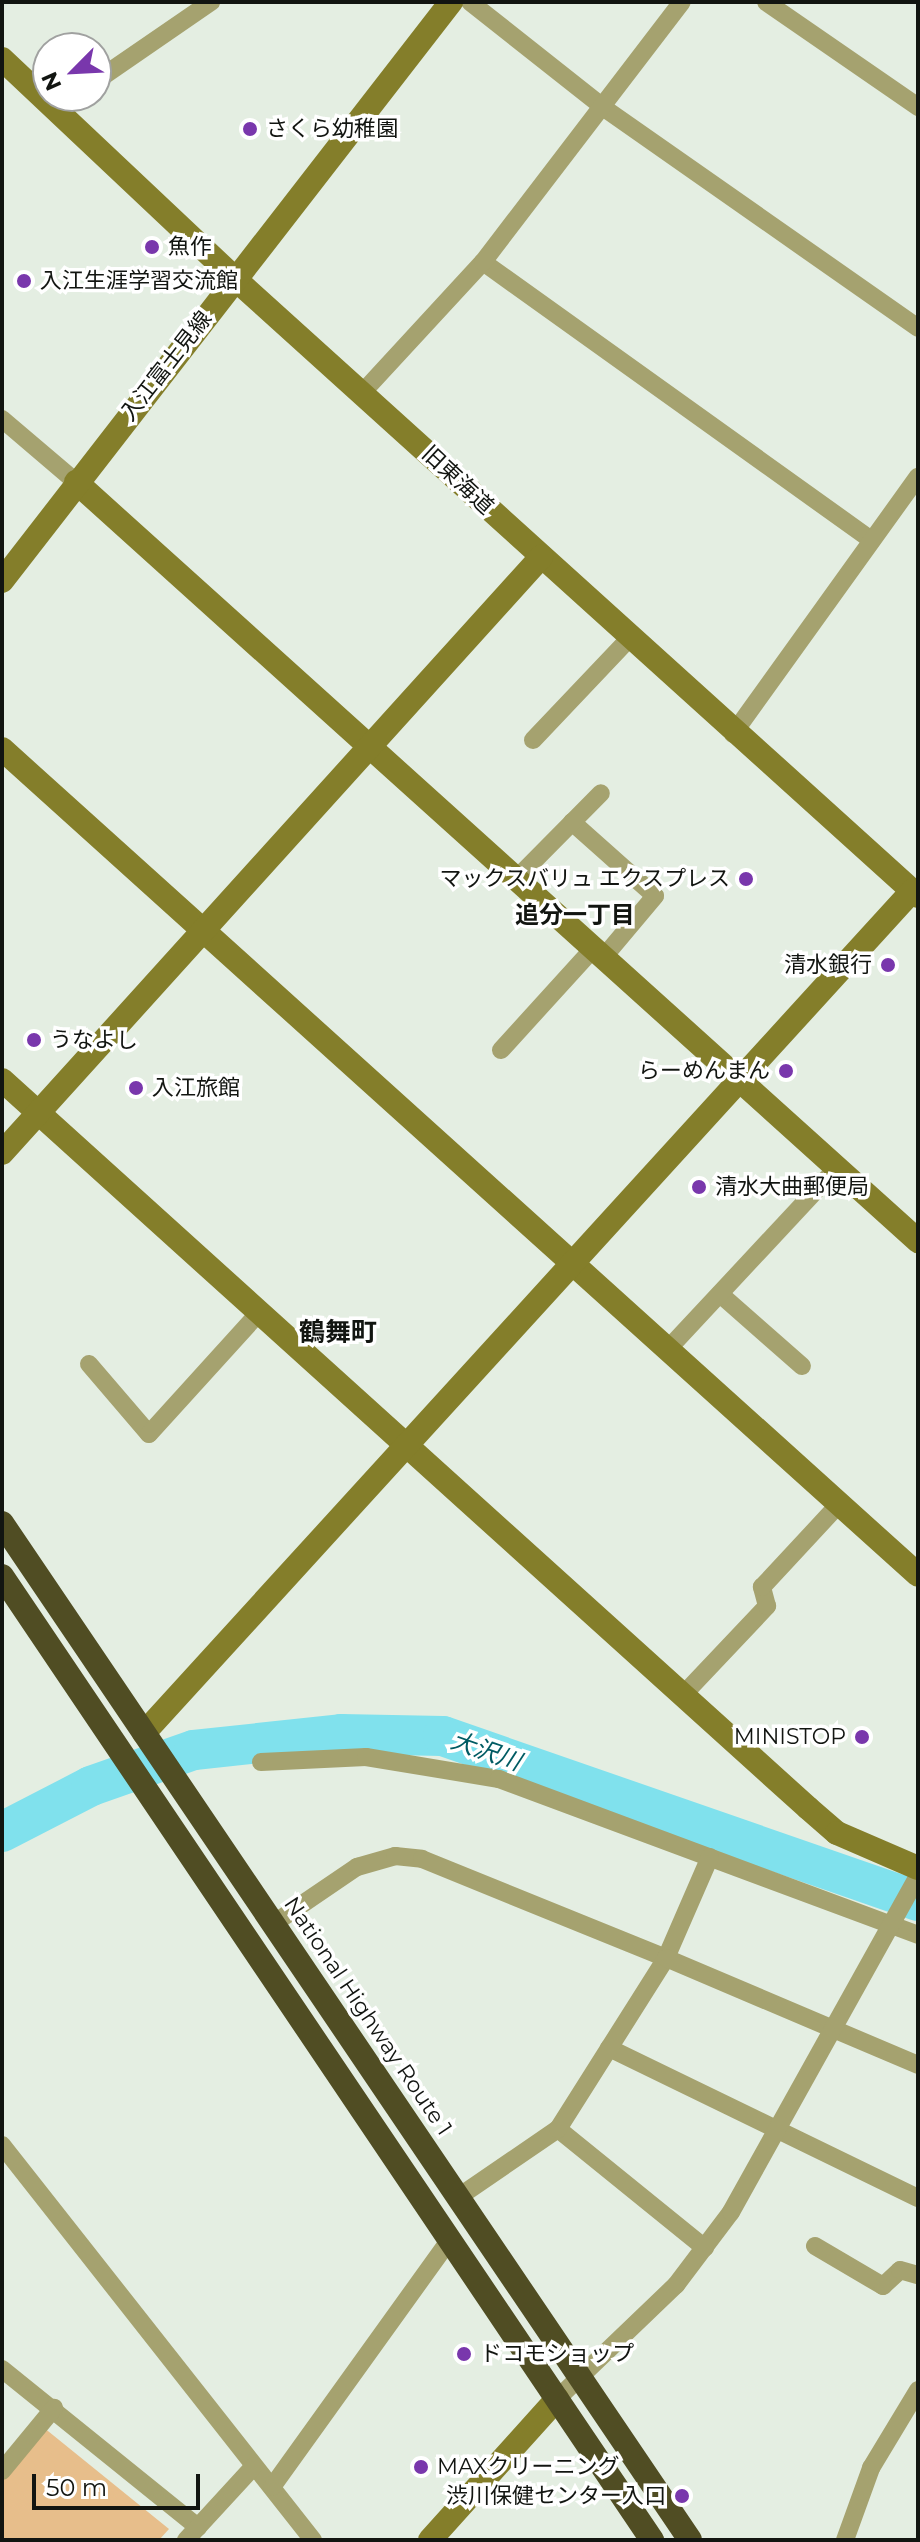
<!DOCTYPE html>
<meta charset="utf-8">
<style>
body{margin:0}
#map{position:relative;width:920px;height:2542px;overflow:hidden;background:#e4eee2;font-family:Montserrat,"Noto Sans JP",sans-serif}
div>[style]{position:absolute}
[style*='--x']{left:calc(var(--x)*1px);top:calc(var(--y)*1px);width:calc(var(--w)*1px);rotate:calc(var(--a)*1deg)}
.green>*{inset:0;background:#e7be8b}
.river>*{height:40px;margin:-20px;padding:0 20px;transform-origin:20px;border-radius:20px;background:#80e1ed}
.street>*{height:18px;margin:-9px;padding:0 9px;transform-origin:9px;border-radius:9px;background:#a5a26f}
.secondary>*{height:24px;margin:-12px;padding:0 12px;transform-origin:12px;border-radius:12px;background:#847e2a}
.highway>*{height:24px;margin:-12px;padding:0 12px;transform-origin:12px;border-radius:12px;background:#504d23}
.dots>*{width:22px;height:22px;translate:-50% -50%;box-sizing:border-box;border:4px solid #fff;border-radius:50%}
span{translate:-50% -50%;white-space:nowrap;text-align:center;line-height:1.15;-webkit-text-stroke:7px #fff;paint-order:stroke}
.poi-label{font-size:22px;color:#121511}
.left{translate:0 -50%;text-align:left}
.right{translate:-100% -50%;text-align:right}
.street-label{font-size:22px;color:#121511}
.neighbourhood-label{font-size:24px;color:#121511;font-weight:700}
.water-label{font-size:24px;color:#005b63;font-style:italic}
.quarter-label{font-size:26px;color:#121511;font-weight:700}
.frame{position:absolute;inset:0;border:4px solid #121511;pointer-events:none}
.north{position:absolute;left:32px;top:32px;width:80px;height:80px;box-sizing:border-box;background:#fff;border:2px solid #a0a1a0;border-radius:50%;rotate:246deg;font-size:22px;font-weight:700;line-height:32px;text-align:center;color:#121511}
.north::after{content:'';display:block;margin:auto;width:28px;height:36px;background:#7937ac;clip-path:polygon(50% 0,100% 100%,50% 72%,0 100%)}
.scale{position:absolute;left:32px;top:2474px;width:168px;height:36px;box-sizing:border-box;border:4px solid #121511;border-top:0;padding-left:10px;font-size:24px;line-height:28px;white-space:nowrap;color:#121511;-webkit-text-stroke:6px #fff;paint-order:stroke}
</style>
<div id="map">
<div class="green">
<div style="clip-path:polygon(43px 2427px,169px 2529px,159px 2540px,2px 2540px,2px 2476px)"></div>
</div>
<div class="river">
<div style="--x:2;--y:1832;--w:100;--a:-27.3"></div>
<div style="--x:91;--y:1786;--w:109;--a:-19.3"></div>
<div style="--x:194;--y:1750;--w:148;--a:-6.2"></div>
<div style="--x:341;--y:1734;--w:102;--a:1.1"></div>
<div style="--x:443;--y:1736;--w:503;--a:19.16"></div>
</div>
<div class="street">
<div style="--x:470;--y:2;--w:171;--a:38.3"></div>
<div style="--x:604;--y:108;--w:383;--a:35"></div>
<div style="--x:766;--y:2;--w:185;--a:34.6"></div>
<div style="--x:96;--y:81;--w:140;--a:-34.5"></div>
<div style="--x:54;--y:110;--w:24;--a:-35"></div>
<div style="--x:483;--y:262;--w:478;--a:35.6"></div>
<div style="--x:362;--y:393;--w:178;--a:-47.3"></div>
<div style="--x:483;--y:262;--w:327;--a:-52.6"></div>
<div style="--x:2;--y:419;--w:97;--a:40.4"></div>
<div style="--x:733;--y:734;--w:317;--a:-54.3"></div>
<div style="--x:533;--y:740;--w:139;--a:-46.5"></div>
<div style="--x:572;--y:822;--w:111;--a:41.7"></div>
<div style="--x:655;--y:896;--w:81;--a:130"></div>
<div style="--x:515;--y:880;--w:122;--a:-45.3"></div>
<div style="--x:501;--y:1050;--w:137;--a:-47.7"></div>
<div style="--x:720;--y:1294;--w:109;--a:41.3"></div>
<div style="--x:668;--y:1349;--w:248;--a:-47"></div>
<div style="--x:89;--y:1364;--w:92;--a:49.4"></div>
<div style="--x:149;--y:1434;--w:162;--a:-47.8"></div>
<div style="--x:682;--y:1696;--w:124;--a:-46.6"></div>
<div style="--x:767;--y:1606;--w:20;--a:-105"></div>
<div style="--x:762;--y:1587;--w:113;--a:-47.1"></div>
<div style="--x:261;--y:1762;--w:105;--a:-2.7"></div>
<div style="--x:366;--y:1757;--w:135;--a:9.4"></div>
<div style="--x:499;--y:1779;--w:447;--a:20.4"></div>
<div style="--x:273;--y:1924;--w:102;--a:-34.2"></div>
<div style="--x:357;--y:1867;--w:40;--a:-16"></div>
<div style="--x:395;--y:1856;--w:27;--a:6"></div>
<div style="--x:422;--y:1859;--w:263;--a:22.1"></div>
<div style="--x:666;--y:1958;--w:110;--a:-66.5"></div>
<div style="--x:609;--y:2048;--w:343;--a:25.9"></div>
<div style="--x:558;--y:2129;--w:189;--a:39"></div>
<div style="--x:2;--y:2145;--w:503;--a:51.79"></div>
<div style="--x:460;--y:2196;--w:119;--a:-34.4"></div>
<div style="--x:558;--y:2129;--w:202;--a:-57.7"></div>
<div style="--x:666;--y:1958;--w:274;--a:23"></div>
<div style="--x:815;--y:2246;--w:79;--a:30.5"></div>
<div style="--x:883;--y:2286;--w:23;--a:-43"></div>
<div style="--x:900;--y:2270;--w:19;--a:16"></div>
<div style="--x:2;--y:2369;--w:252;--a:38.9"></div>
<div style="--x:557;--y:2399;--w:165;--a:-43.8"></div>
<div style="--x:676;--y:2285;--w:91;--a:-53"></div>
<div style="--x:731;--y:2212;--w:385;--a:-60.9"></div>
<div style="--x:2;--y:2471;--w:82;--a:-50.5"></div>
<div style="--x:272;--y:2487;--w:303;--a:-54.3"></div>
<div style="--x:186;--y:2540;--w:100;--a:-47.4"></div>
<div style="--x:845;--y:2540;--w:77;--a:-70.1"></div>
<div style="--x:871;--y:2468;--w:91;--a:-58.9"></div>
</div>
<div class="secondary">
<div style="--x:2;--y:59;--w:319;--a:43.3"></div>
<div style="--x:234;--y:278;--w:922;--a:42.1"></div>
<div style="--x:76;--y:482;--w:1134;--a:42.03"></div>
<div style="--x:2;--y:581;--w:733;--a:-52.21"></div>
<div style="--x:2;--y:749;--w:1233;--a:42.04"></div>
<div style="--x:2;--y:1080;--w:1086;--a:42.09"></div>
<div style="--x:808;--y:1808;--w:38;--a:41"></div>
<div style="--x:837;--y:1833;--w:88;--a:23.4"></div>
<div style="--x:2;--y:1153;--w:804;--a:-47.87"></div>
<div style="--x:144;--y:1733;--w:1140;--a:-47.63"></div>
<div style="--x:430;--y:2540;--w:190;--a:-48"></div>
</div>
<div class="highway">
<div style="--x:2;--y:1523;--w:1228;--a:55.92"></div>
<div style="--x:2;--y:1576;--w:1163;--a:56.01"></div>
</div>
<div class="dots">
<div style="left:250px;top:129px;background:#7937ac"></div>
<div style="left:152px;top:247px;background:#7937ac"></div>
<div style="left:24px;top:281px;background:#7937ac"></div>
<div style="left:746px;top:879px;background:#7937ac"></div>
<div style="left:888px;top:965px;background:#7937ac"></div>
<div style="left:34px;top:1040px;background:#7937ac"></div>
<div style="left:786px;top:1071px;background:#7937ac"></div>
<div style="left:136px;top:1088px;background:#7937ac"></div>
<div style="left:699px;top:1187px;background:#7937ac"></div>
<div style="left:862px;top:1737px;background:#7937ac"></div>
<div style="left:464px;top:2354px;background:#7937ac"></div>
<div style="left:421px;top:2467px;background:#7937ac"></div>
<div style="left:682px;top:2496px;background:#7937ac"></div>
</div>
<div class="poi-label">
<span class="left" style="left:266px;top:129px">さくら幼稚園</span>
<span class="left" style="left:168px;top:247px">魚作</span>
<span class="left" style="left:40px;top:281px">入江生涯学習交流館</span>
<span class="right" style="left:730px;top:879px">マックスバリュ エクスプレス</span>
<span class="right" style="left:872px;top:965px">清水銀行</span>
<span class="left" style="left:50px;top:1040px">うなよし</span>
<span class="right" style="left:770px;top:1071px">らーめんまん</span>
<span class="left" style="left:152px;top:1088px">入江旅館</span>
<span class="left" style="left:715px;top:1187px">清水大曲郵便局</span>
<span class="right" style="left:846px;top:1737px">MINISTOP</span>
<span class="left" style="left:480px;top:2354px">ドコモショップ</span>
<span class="left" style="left:437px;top:2467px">MAXクリーニング</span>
<span class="right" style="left:666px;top:2496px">渋川保健センター入口</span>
</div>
<div class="street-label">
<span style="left:166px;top:366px;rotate:-52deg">入江富士見線</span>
<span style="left:458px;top:480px;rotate:43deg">旧東海道</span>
<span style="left:368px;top:2016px;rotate:56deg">National Highway Route 1</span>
</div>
<div class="neighbourhood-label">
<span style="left:575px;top:915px">追分一丁目</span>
</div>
<div class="water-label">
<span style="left:486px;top:1751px;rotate:19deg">大沢川</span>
</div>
<div class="quarter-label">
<span style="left:338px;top:1333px">鶴舞町</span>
</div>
<div class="frame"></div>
<div class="north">N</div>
<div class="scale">50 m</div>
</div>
